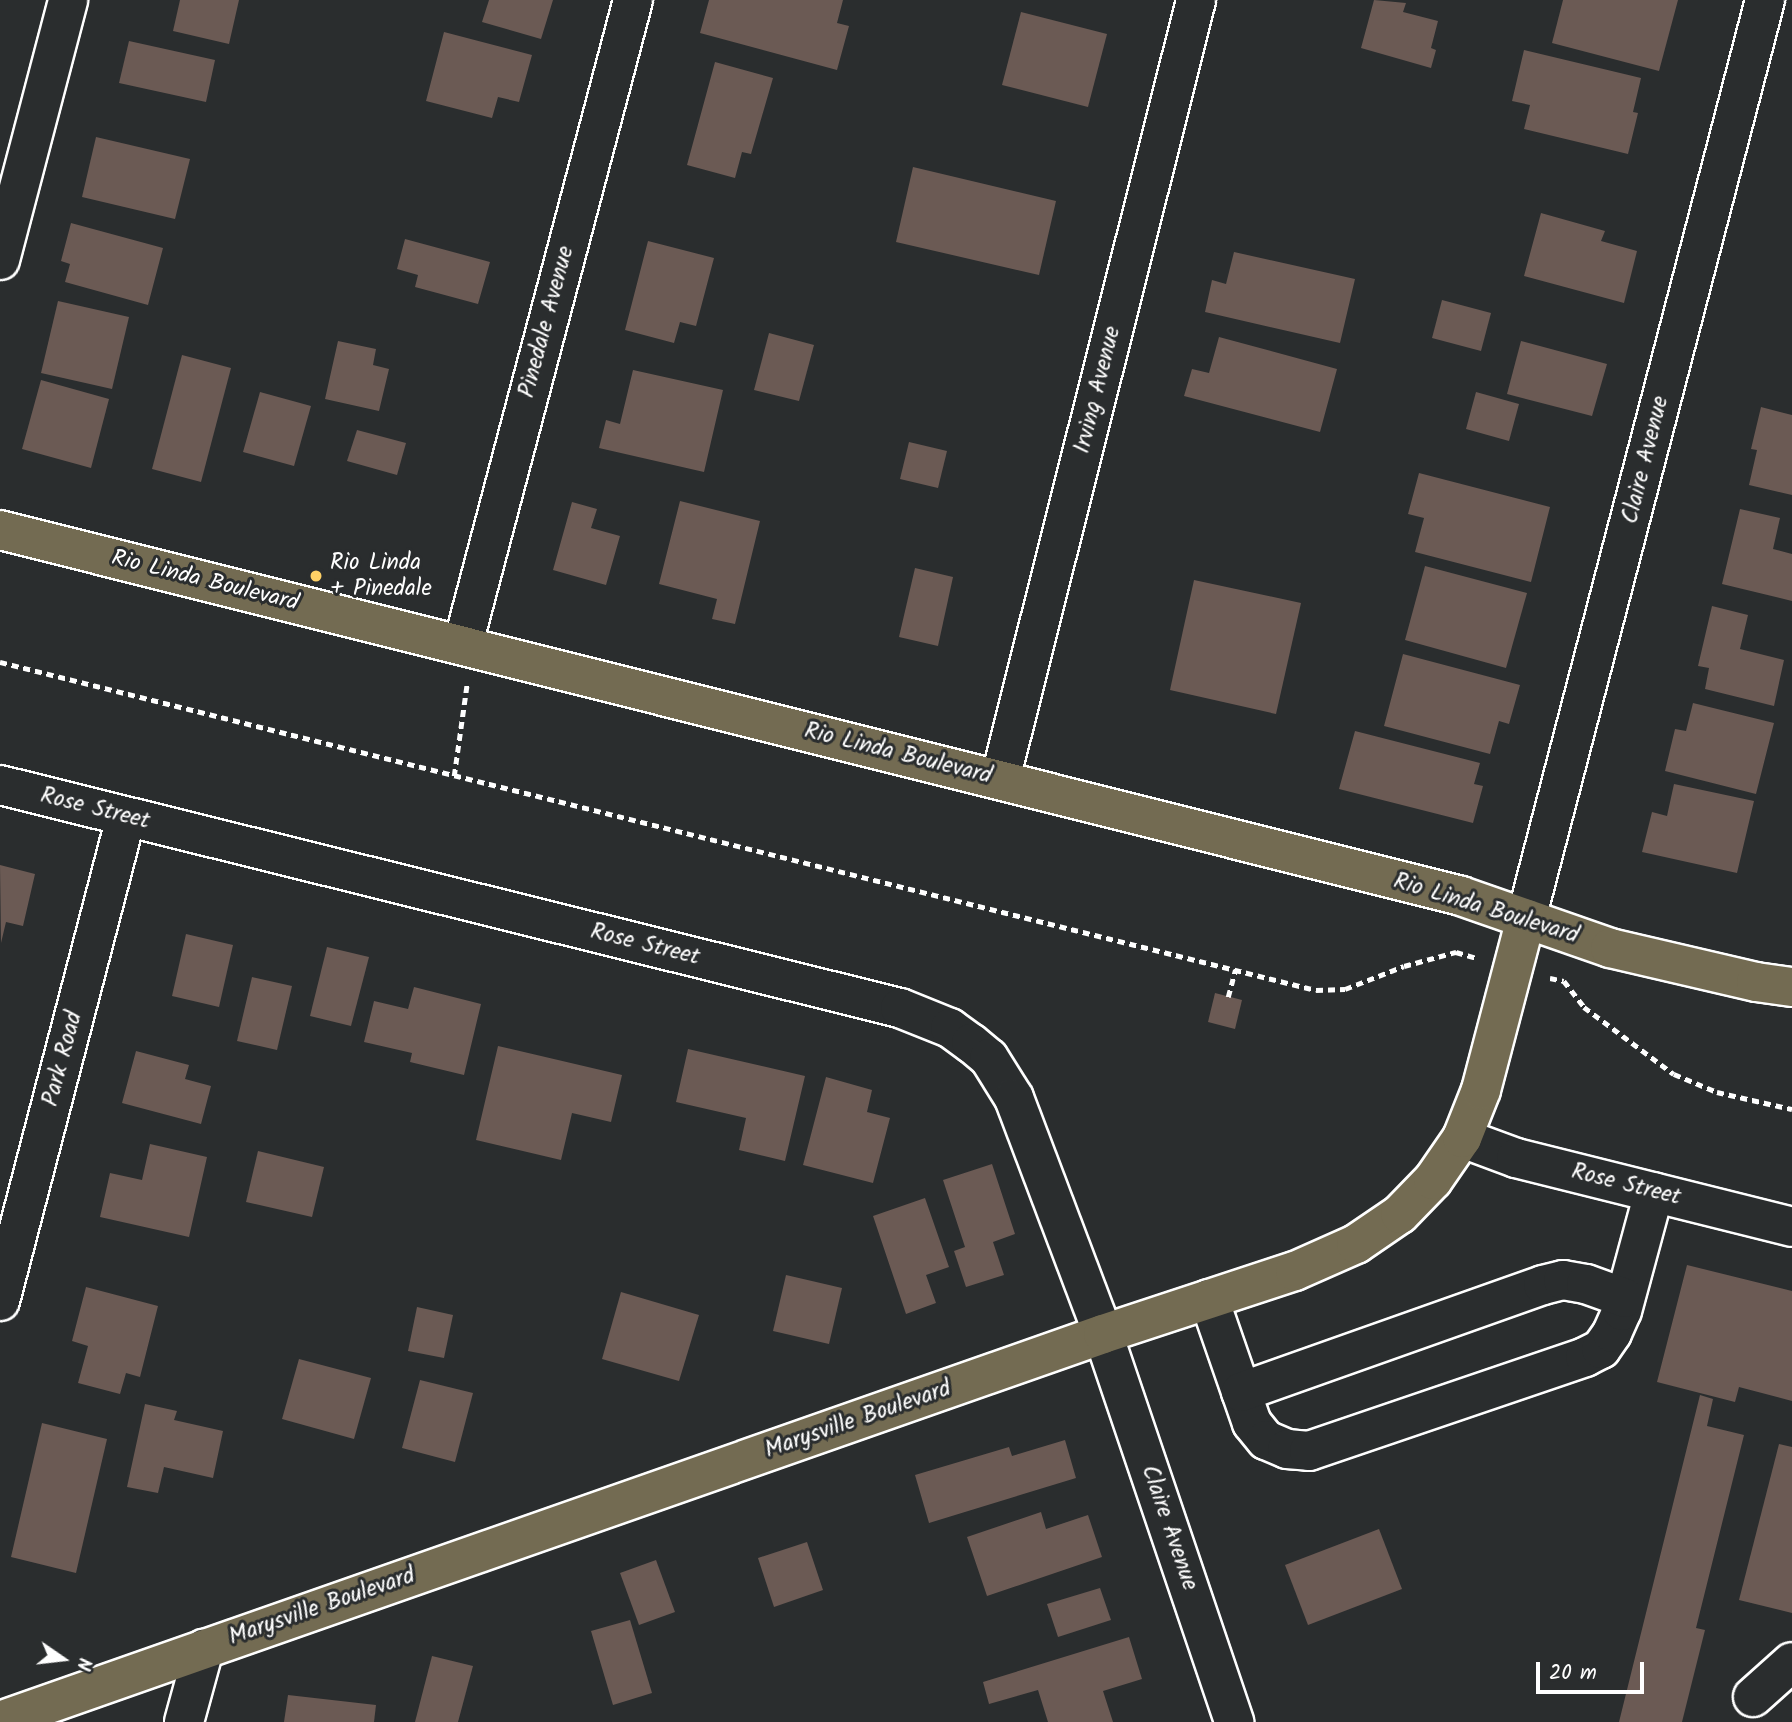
<!DOCTYPE html>
<style>
body{margin:0}
#map{position:relative;width:1792px;height:1722px;overflow:hidden;background:#2a2d2e;font-family:Kalam,sans-serif}
div>[style]{position:absolute}
[style*='--x']{left:calc(var(--x)*1px);top:calc(var(--y)*1px);width:calc(var(--w)*1px);rotate:calc(var(--a)*1deg)}
.building>*{inset:0;background:#6b5a54}
.path>*{height:4.5px;margin-top:-2.25px;transform-origin:0;background:repeating-linear-gradient(90deg,#fff 0 7px,transparent 0 12px)}
.roads{filter:drop-shadow(2px 0 #fff) drop-shadow(-2px 0 #fff) drop-shadow(0 2px #fff) drop-shadow(0 -2px #fff)}
.minor>*{height:38px;margin:-19px;padding:0 19px;transform-origin:19px;border-radius:19px;background:#2a2d2e}
.major>*{height:38px;margin:-19px;padding:0 19px;transform-origin:19px;border-radius:19px;background:#736b52}
.dots>*{width:19px;height:19px;translate:-50% -50%;box-sizing:border-box;border:4px solid #2a2d2e;border-radius:50%}
span{translate:-50% -50%;white-space:nowrap;text-align:center;line-height:1.15;-webkit-text-stroke:6px #2a2d2e;paint-order:stroke}
.street-label{font-size:23px;color:#fff}
.poi-label{font-size:23px;color:#fff}
.left{translate:0 -50%;text-align:left}
.north{position:absolute;left:28px;top:1624px;width:70px;height:70px;-webkit-text-stroke:5px #2a2d2e;paint-order:stroke;rotate:104deg;font-size:19px;font-weight:700;line-height:28px;text-align:center;color:#fff}
.north::after{content:'';display:block;margin:auto;width:24px;height:32px;background:#fff;clip-path:polygon(50% 0,100% 100%,50% 72%,0 100%)}
.scale{position:absolute;left:1536px;top:1662px;width:108px;height:32px;box-sizing:border-box;border:4px solid #fff;border-top:0;padding-left:9px;font-size:21px;line-height:24px;white-space:nowrap;color:#fff;-webkit-text-stroke:5px #2a2d2e;paint-order:stroke}
</style>
<div id="map">
<div class="building">
<div style="clip-path:polygon(180px 0,239px 0,229px 44px,173px 31px)"></div>
<div style="clip-path:polygon(489px 0,553px 0,541px 39px,482px 22px)"></div>
<div style="clip-path:polygon(709px 0,843px 0,837px 23px,849px 26px,837px 70px,700px 33px)"></div>
<div style="clip-path:polygon(1374px 0,1406px 3px,1403px 12px,1438px 21px,1431px 48px,1436px 50px,1431px 68px,1361px 48px)"></div>
<div style="clip-path:polygon(1563px 0,1678px 0,1659px 71px,1552px 43px)"></div>
<div style="clip-path:polygon(1021px 12px,1107px 34px,1088px 107px,1002px 85px)"></div>
<div style="clip-path:polygon(444px 32px,532px 55px,519px 102px,498px 97px,492px 118px,426px 101px)"></div>
<div style="clip-path:polygon(129px 41px,215px 60px,206px 102px,119px 83px)"></div>
<div style="clip-path:polygon(1524px 50px,1641px 78px,1633px 112px,1638px 113px,1628px 154px,1524px 129px,1530px 105px,1512px 101px)"></div>
<div style="clip-path:polygon(715px 62px,773px 78px,751px 154px,742px 152px,735px 178px,687px 165px)"></div>
<div style="clip-path:polygon(96px 137px,190px 159px,175px 219px,82px 197px)"></div>
<div style="clip-path:polygon(913px 167px,1056px 201px,1039px 275px,896px 242px)"></div>
<div style="clip-path:polygon(1541px 213px,1605px 231px,1601px 241px,1637px 251px,1624px 303px,1524px 276px)"></div>
<div style="clip-path:polygon(71px 223px,163px 248px,148px 305px,65px 282px,70px 264px,61px 261px)"></div>
<div style="clip-path:polygon(405px 239px,490px 262px,478px 304px,415px 287px,418px 275px,397px 269px)"></div>
<div style="clip-path:polygon(648px 241px,714px 258px,696px 326px,680px 322px,674px 343px,625px 330px)"></div>
<div style="clip-path:polygon(1234px 252px,1355px 279px,1340px 343px,1205px 312px,1212px 280px,1226px 284px)"></div>
<div style="clip-path:polygon(1442px 300px,1491px 313px,1481px 351px,1432px 338px)"></div>
<div style="clip-path:polygon(58px 301px,129px 317px,112px 389px,41px 373px)"></div>
<div style="clip-path:polygon(769px 333px,814px 345px,799px 401px,754px 390px)"></div>
<div style="clip-path:polygon(1219px 337px,1337px 369px,1320px 432px,1184px 396px,1192px 369px,1209px 373px)"></div>
<div style="clip-path:polygon(338px 341px,376px 349px,373px 365px,389px 369px,379px 411px,325px 399px)"></div>
<div style="clip-path:polygon(1521px 341px,1607px 364px,1592px 416px,1507px 394px)"></div>
<div style="clip-path:polygon(182px 355px,231px 368px,201px 482px,152px 469px)"></div>
<div style="clip-path:polygon(633px 370px,723px 390px,704px 472px,599px 448px,606px 420px,620px 424px)"></div>
<div style="clip-path:polygon(41px 380px,109px 399px,91px 468px,22px 449px)"></div>
<div style="clip-path:polygon(260px 392px,311px 406px,294px 466px,243px 452px)"></div>
<div style="clip-path:polygon(1476px 392px,1519px 404px,1509px 441px,1466px 429px)"></div>
<div style="clip-path:polygon(1761px 407px,1792px 415px,1792px 495px,1749px 485px,1757px 450px,1751px 449px)"></div>
<div style="clip-path:polygon(357px 430px,406px 443px,397px 475px,347px 461px)"></div>
<div style="clip-path:polygon(909px 442px,947px 451px,938px 488px,900px 479px)"></div>
<div style="clip-path:polygon(1419px 473px,1550px 507px,1531px 582px,1415px 552px,1424px 518px,1408px 514px)"></div>
<div style="clip-path:polygon(680px 501px,760px 521px,735px 624px,712px 619px,717px 599px,659px 584px)"></div>
<div style="clip-path:polygon(572px 502px,597px 509px,591px 528px,620px 536px,606px 585px,553px 570px)"></div>
<div style="clip-path:polygon(1740px 509px,1780px 518px,1773px 549px,1792px 554px,1792px 601px,1722px 584px)"></div>
<div style="clip-path:polygon(1425px 566px,1527px 593px,1506px 668px,1405px 640px)"></div>
<div style="clip-path:polygon(915px 568px,953px 577px,938px 646px,899px 637px)"></div>
<div style="clip-path:polygon(1194px 580px,1301px 603px,1276px 714px,1170px 690px)"></div>
<div style="clip-path:polygon(1712px 606px,1748px 615px,1740px 649px,1784px 660px,1774px 706px,1705px 689px,1709px 668px,1698px 666px)"></div>
<div style="clip-path:polygon(1403px 654px,1520px 685px,1509px 724px,1499px 721px,1490px 754px,1384px 726px)"></div>
<div style="clip-path:polygon(1693px 703px,1774px 723px,1756px 794px,1665px 771px,1675px 729px,1686px 731px)"></div>
<div style="clip-path:polygon(1355px 731px,1480px 763px,1474px 784px,1483px 786px,1473px 823px,1339px 789px)"></div>
<div style="clip-path:polygon(1674px 784px,1754px 801px,1737px 873px,1642px 852px,1652px 812px,1667px 816px)"></div>
<div style="clip-path:polygon(0 865px,35px 874px,23px 926px,6px 922px,1px 943px)"></div>
<div style="clip-path:polygon(186px 934px,233px 945px,219px 1007px,172px 996px)"></div>
<div style="clip-path:polygon(327px 947px,369px 957px,351px 1026px,310px 1016px)"></div>
<div style="clip-path:polygon(252px 977px,292px 986px,277px 1050px,237px 1041px)"></div>
<div style="clip-path:polygon(414px 987px,481px 1004px,464px 1075px,410px 1062px,412px 1053px,364px 1042px,374px 1001px,408px 1009px)"></div>
<div style="clip-path:polygon(1215px 993px,1242px 1000px,1235px 1029px,1208px 1022px)"></div>
<div style="clip-path:polygon(498px 1046px,622px 1075px,611px 1122px,572px 1113px,561px 1160px,476px 1140px)"></div>
<div style="clip-path:polygon(688px 1049px,805px 1076px,785px 1161px,739px 1150px,746px 1118px,676px 1102px)"></div>
<div style="clip-path:polygon(136px 1051px,189px 1065px,185px 1079px,211px 1086px,201px 1124px,122px 1103px)"></div>
<div style="clip-path:polygon(826px 1077px,872px 1090px,867px 1112px,890px 1118px,873px 1183px,803px 1165px)"></div>
<div style="clip-path:polygon(150px 1144px,207px 1157px,189px 1237px,100px 1217px,110px 1173px,142px 1180px)"></div>
<div style="clip-path:polygon(258px 1151px,324px 1167px,312px 1217px,246px 1202px)"></div>
<div style="clip-path:polygon(992px 1164px,1015px 1234px,993px 1242px,1004px 1275px,966px 1287px,954px 1251px,965px 1247px,943px 1180px)"></div>
<div style="clip-path:polygon(925px 1198px,949px 1267px,926px 1275px,936px 1303px,906px 1314px,873px 1216px)"></div>
<div style="clip-path:polygon(1687px 1265px,1792px 1291px,1792px 1401px,1739px 1387px,1735px 1402px,1657px 1382px)"></div>
<div style="clip-path:polygon(786px 1275px,842px 1288px,829px 1344px,773px 1331px)"></div>
<div style="clip-path:polygon(86px 1287px,158px 1306px,140px 1377px,126px 1373px,120px 1394px,78px 1383px,88px 1346px,72px 1341px)"></div>
<div style="clip-path:polygon(621px 1292px,699px 1315px,679px 1381px,602px 1359px)"></div>
<div style="clip-path:polygon(417px 1307px,453px 1315px,444px 1358px,408px 1351px)"></div>
<div style="clip-path:polygon(299px 1359px,371px 1378px,354px 1439px,282px 1419px)"></div>
<div style="clip-path:polygon(420px 1380px,473px 1393px,455px 1462px,402px 1448px)"></div>
<div style="clip-path:polygon(1700px 1395px,1713px 1399px,1707px 1426px,1744px 1435px,1696px 1628px,1705px 1630px,1682px 1722px,1619px 1722px)"></div>
<div style="clip-path:polygon(145px 1404px,177px 1411px,174px 1420px,223px 1431px,213px 1478px,164px 1467px,158px 1493px,127px 1487px)"></div>
<div style="clip-path:polygon(42px 1423px,107px 1439px,76px 1573px,11px 1557px)"></div>
<div style="clip-path:polygon(1065px 1440px,1076px 1478px,929px 1523px,915px 1475px,1009px 1447px,1012px 1456px)"></div>
<div style="clip-path:polygon(1779px 1444px,1792px 1447px,1792px 1613px,1739px 1600px)"></div>
<div style="clip-path:polygon(1041px 1512px,1046px 1529px,1088px 1515px,1102px 1557px,987px 1596px,967px 1537px)"></div>
<div style="clip-path:polygon(1379px 1529px,1402px 1589px,1308px 1625px,1285px 1565px)"></div>
<div style="clip-path:polygon(807px 1542px,823px 1590px,774px 1607px,758px 1558px)"></div>
<div style="clip-path:polygon(656px 1560px,675px 1612px,639px 1625px,620px 1573px)"></div>
<div style="clip-path:polygon(1100px 1588px,1111px 1620px,1058px 1637px,1047px 1604px)"></div>
<div style="clip-path:polygon(630px 1620px,652px 1693px,613px 1705px,591px 1631px)"></div>
<div style="clip-path:polygon(1129px 1637px,1142px 1679px,1103px 1691px,1113px 1722px,1048px 1722px,1038px 1690px,989px 1704px,983px 1682px)"></div>
<div style="clip-path:polygon(432px 1656px,473px 1666px,458px 1722px,415px 1722px)"></div>
<div style="clip-path:polygon(288px 1695px,376px 1705px,374px 1722px,284px 1722px)"></div>
</div>
<div class="path">
<div style="--x:0;--y:662;--w:1356;--a:14"></div>
<div style="--x:1316;--y:990;--w:29;--a:-2"></div>
<div style="--x:1345;--y:989;--w:63;--a:-21.3"></div>
<div style="--x:1404;--y:966;--w:54;--a:-15.1"></div>
<div style="--x:1456;--y:952;--w:22;--a:16"></div>
<div style="--x:454;--y:776;--w:94;--a:-82"></div>
<div style="--x:1550;--y:978;--w:14;--a:12"></div>
<div style="--x:1564;--y:981;--w:33;--a:52"></div>
<div style="--x:1584;--y:1007;--w:112;--a:36.7"></div>
<div style="--x:1674;--y:1074;--w:47;--a:22.7"></div>
<div style="--x:1717;--y:1092;--w:77;--a:12.8"></div>
<div style="--x:1228;--y:997;--w:28;--a:-75"></div>
</div>
<div class="roads">
<div class="minor">
<div style="--x:0;--y:260;--w:269;--a:-75.3"></div>
<div style="--x:463;--y:644;--w:666;--a:-75.21"></div>
<div style="--x:1000;--y:780;--w:804;--a:-75.89"></div>
<div style="--x:0;--y:785;--w:927;--a:13.92"></div>
<div style="--x:900;--y:1008;--w:54;--a:21.8"></div>
<div style="--x:950;--y:1028;--w:26;--a:36"></div>
<div style="--x:971;--y:1043;--w:23;--a:40"></div>
<div style="--x:989;--y:1058;--w:47;--a:58"></div>
<div style="--x:1014;--y:1098;--w:252;--a:69.3"></div>
<div style="--x:1103;--y:1334;--w:410;--a:71.3"></div>
<div style="--x:1526;--y:919;--w:950;--a:-75.42"></div>
<div style="--x:1462;--y:1138;--w:58;--a:20.3"></div>
<div style="--x:1516;--y:1158;--w:284;--a:14"></div>
<div style="--x:1209;--y:1299;--w:131;--a:70.9"></div>
<div style="--x:1252;--y:1423;--w:22;--a:51"></div>
<div style="--x:1266;--y:1440;--w:23;--a:23"></div>
<div style="--x:1287;--y:1449;--w:22;--a:5"></div>
<div style="--x:1309;--y:1451;--w:292;--a:-18.8"></div>
<div style="--x:1585;--y:1357;--w:18;--a:-27"></div>
<div style="--x:1601;--y:1349;--w:19;--a:-55"></div>
<div style="--x:1612;--y:1333;--w:24;--a:-66"></div>
<div style="--x:1622;--y:1311;--w:123;--a:-74.9"></div>
<div style="--x:0;--y:1301;--w:500;--a:-75.41"></div>
<div style="--x:1241;--y:1392;--w:320;--a:-19.5"></div>
<div style="--x:1543;--y:1285;--w:21;--a:-14"></div>
<div style="--x:1563;--y:1280;--w:23;--a:10"></div>
<div style="--x:1586;--y:1284;--w:41;--a:19.7"></div>
<div style="--x:1753;--y:1697;--w:52;--a:-41.9"></div>
<div style="--x:184;--y:1722;--w:76;--a:-74.7"></div>
</div>
<div class="major">
<div style="--x:0;--y:530;--w:1506;--a:14.06"></div>
<div style="--x:1461;--y:896;--w:158;--a:19.2"></div>
<div style="--x:1610;--y:948;--w:150;--a:13.1"></div>
<div style="--x:1756;--y:982;--w:36;--a:8"></div>
<div style="--x:0;--y:1721;--w:1169;--a:-19.33"></div>
<div style="--x:1103;--y:1334;--w:202;--a:-18.2"></div>
<div style="--x:1295;--y:1271;--w:67;--a:-23.9"></div>
<div style="--x:1356;--y:1244;--w:53;--a:-34.3"></div>
<div style="--x:1400;--y:1214;--w:47;--a:-45.9"></div>
<div style="--x:1433;--y:1180;--w:51;--a:-55.4"></div>
<div style="--x:1462;--y:1138;--w:52;--a:-68.4"></div>
<div style="--x:1481;--y:1090;--w:177;--a:-75.3"></div>
</div>
</div>
<div class="dots">
<div style="left:316px;top:576px;background:#ffd166"></div>
</div>
<div class="street-label">
<span style="left:547px;top:322px;rotate:-75deg">Pinedale Avenue</span>
<span style="left:1098px;top:390px;rotate:-76deg">Irving Avenue</span>
<span style="left:1646px;top:460px;rotate:-76deg">Claire Avenue</span>
<span style="left:205px;top:581px;rotate:14deg">Rio Linda Boulevard</span>
<span style="left:898px;top:754px;rotate:14deg">Rio Linda Boulevard</span>
<span style="left:95px;top:809px;rotate:14deg">Rose Street</span>
<span style="left:1486px;top:909px;rotate:17deg">Rio Linda Boulevard</span>
<span style="left:645px;top:945px;rotate:14deg">Rose Street</span>
<span style="left:63px;top:1059px;rotate:-75deg">Park Road</span>
<span style="left:1626px;top:1185px;rotate:14deg">Rose Street</span>
<span style="left:858px;top:1420px;rotate:-19deg">Marysville Boulevard</span>
<span style="left:1169px;top:1528px;rotate:71deg">Claire Avenue</span>
<span style="left:322px;top:1607px;rotate:-19deg">Marysville Boulevard</span>
</div>
<div class="poi-label">
<span class="left" style="left:330px;top:576px">Rio Linda<br>+ Pinedale</span>
</div>
<div class="north">N</div>
<div class="scale">20 m</div>
</div>
